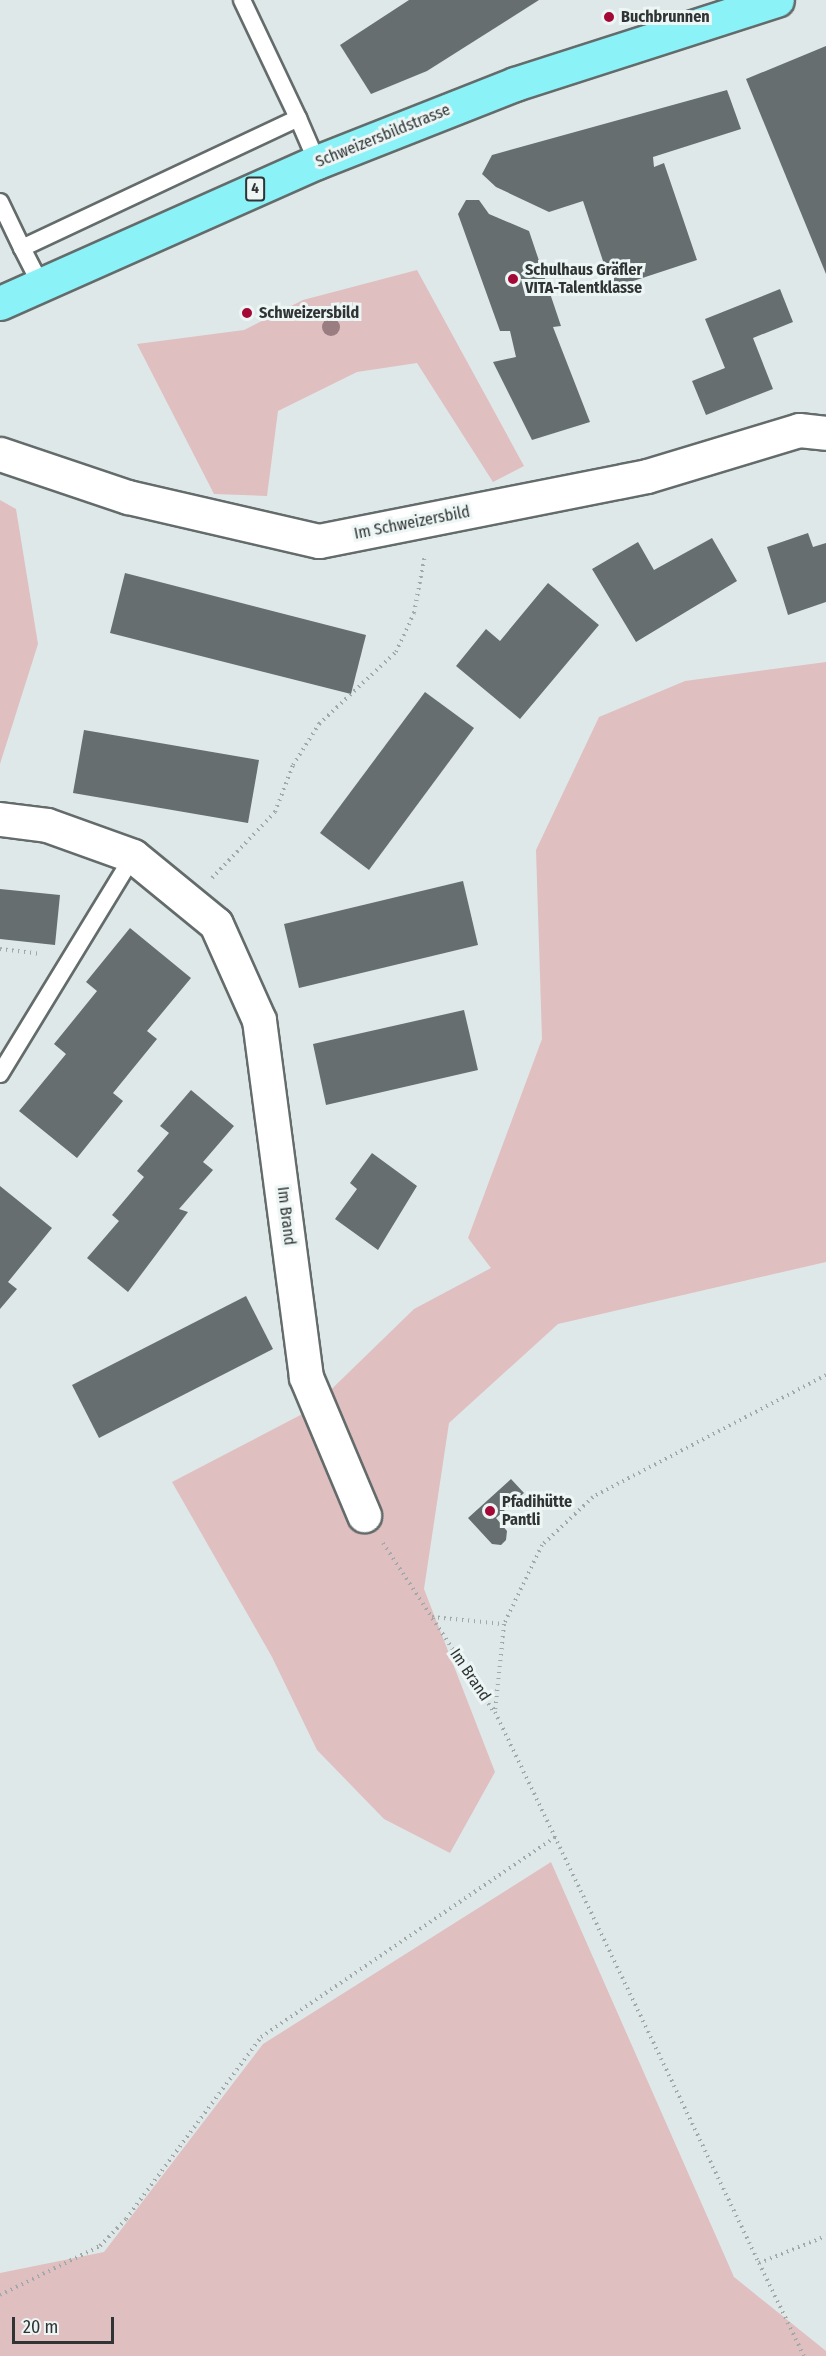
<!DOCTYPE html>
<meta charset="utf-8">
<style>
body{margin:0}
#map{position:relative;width:826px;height:2356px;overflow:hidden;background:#dfe8e8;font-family:"Fira Sans Condensed",sans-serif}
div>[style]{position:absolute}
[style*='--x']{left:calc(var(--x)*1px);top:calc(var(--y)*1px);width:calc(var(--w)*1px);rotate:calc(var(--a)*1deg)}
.green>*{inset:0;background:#e0bfc1}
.building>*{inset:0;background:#676e6f}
.path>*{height:4px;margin-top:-2px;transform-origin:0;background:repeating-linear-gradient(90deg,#a1a8a8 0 1.5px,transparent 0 6px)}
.roads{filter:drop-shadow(2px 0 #646b6b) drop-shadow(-2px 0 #646b6b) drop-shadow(0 2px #646b6b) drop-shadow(0 -2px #646b6b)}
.service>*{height:16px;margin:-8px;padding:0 8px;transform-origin:8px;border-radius:8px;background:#fff}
.minor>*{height:33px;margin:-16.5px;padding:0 16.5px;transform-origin:16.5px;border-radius:16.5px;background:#fff}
.primary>*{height:33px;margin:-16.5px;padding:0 16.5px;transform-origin:16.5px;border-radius:16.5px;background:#8bf2f8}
.trees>*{width:18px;height:18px;margin:-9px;border-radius:50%;background:#9a7d81}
.dots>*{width:16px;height:16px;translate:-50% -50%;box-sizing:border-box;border:3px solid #edf5f5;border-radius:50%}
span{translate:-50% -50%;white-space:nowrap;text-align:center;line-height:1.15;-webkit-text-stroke:6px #edf5f5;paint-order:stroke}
.shield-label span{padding:2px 4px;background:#edf5f5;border:2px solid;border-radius:4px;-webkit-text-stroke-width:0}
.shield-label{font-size:15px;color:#303434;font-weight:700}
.poi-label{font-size:16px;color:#303434;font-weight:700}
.left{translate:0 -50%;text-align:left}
.street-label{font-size:16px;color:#303434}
.scale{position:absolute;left:12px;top:2317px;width:102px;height:27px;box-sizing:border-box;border:3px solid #303434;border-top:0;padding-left:8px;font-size:18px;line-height:21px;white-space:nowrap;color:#303434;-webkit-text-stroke:4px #edf5f5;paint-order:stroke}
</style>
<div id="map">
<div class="green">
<div style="clip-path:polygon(417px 270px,524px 466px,493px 482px,417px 363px,357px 372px,278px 411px,267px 496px,214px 494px,137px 344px,244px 330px,303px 300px)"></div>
<div style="clip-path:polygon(0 500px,16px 509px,38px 644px,0 764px)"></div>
<div style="clip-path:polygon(826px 662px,826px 1262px,558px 1324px,449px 1423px,424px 1589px,495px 1772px,450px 1853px,384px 1819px,317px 1750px,272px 1657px,172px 1482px,310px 1410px,414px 1309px,491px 1268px,468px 1238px,542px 1039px,536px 850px,599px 717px,685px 681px)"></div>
<div style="clip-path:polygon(551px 1862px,734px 2277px,826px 2351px,826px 2356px,0 2356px,0 2273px,104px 2252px,263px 2044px)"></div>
</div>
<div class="building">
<div style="clip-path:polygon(409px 0,539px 0,427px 71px,371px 94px,340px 45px)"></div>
<div style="clip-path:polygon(826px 46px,826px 274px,746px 79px)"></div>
<div style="clip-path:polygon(727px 90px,741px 129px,653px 157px,654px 167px,664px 163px,697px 260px,612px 288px,583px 201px,549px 212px,496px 187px,482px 174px,492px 155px)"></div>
<div style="clip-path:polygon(466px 200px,479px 200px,489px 214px,529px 231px,561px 326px,553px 327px,590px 422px,532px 440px,493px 362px,516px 357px,510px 331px,500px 331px,458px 214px)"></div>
<div style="clip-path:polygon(780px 289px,793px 322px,753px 338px,773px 389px,706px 415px,692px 381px,725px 368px,705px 319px)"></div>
<div style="clip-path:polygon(808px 533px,813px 547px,826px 543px,826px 602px,788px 615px,767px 547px)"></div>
<div style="clip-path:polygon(712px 538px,737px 581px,636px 642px,592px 569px,638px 542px,654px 570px)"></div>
<div style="clip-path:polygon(125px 573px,366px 635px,351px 694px,110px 633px)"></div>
<div style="clip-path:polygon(548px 583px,599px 625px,520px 719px,456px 666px,486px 629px,500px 641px)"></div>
<div style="clip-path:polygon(425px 692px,474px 728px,369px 870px,320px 833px)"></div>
<div style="clip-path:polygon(84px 730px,259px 760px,248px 823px,73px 793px)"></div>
<div style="clip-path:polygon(463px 881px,478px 945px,299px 988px,284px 924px)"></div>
<div style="clip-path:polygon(0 889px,60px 895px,55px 945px,0 939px)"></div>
<div style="clip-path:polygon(130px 928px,191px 978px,147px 1031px,157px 1039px,113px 1093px,123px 1101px,77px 1158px,19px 1111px,66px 1054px,54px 1044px,97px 991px,86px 982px)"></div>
<div style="clip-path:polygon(464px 1010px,478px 1070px,326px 1105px,313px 1044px)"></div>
<div style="clip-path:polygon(191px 1090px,234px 1126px,203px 1162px,213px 1170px,179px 1209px,188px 1212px,128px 1292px,87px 1258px,119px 1221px,112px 1215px,144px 1177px,137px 1171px,169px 1133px,160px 1126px)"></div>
<div style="clip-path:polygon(372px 1153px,417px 1186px,378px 1250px,335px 1219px,357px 1189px,350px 1183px)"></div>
<div style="clip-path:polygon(0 1186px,52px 1228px,8px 1282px,17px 1289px,0 1309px)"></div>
<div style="clip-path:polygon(246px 1296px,273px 1349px,99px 1438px,72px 1385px)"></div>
<div style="clip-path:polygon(511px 1479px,524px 1493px,496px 1518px,507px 1531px,506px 1540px,501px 1545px,492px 1544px,468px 1518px)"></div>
</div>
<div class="path">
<div style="--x:212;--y:878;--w:91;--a:-46.3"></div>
<div style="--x:275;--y:812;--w:50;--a:-69"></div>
<div style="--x:293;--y:765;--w:49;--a:-57.6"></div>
<div style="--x:319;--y:724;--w:105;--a:-43.1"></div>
<div style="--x:396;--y:652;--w:43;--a:-65.2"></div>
<div style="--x:414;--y:613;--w:59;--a:-79.3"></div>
<div style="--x:0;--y:949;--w:42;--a:6.8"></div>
<div style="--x:826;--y:1375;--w:263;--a:152.4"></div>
<div style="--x:593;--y:1497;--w:70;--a:136.7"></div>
<div style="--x:542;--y:1545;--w:88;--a:115.7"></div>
<div style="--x:504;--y:1624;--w:88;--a:95.8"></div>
<div style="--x:495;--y:1712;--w:611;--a:64.4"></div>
<div style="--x:759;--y:2263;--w:72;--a:-21.9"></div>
<div style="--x:383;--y:1543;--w:202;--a:56.7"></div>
<div style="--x:432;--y:1617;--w:72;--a:5.6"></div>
<div style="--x:759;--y:2263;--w:103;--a:64.2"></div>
<div style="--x:0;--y:2295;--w:111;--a:-26.1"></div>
<div style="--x:100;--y:2246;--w:37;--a:-46"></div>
<div style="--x:126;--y:2219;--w:227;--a:-53.4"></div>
<div style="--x:261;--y:2037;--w:356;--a:-34.2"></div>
</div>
<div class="roads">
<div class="service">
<div style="--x:242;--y:0;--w:131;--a:64.6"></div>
<div style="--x:0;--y:202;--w:51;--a:64.4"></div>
<div style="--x:41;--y:285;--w:42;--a:-117.2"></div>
<div style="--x:22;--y:248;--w:305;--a:-25.2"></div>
<div style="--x:298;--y:118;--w:48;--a:66.6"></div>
<div style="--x:0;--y:1074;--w:255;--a:-58.6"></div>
</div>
<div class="minor">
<div style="--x:0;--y:454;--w:135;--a:18.6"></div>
<div style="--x:128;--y:497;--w:196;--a:13"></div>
<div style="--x:319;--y:541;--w:334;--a:-11.2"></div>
<div style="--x:647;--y:476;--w:159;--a:-16.8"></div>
<div style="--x:799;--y:430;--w:27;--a:6"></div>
<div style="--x:0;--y:819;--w:47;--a:7.3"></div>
<div style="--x:47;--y:825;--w:91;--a:19.8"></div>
<div style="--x:133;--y:856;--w:107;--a:39.3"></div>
<div style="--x:216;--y:924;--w:105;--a:65.9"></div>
<div style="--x:259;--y:1020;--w:360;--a:82.5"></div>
<div style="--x:306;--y:1377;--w:150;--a:67.2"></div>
</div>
<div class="primary">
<div style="--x:0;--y:303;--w:347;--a:-24"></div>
<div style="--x:317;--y:162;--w:213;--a:-21.5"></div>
<div style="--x:515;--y:84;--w:275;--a:-17.8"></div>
</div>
</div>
<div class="trees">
<div style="left:331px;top:327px"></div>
</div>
<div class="dots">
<div style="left:609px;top:17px;background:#a40836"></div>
<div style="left:513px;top:279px;background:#a40836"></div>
<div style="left:247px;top:313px;background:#a40836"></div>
<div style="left:490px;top:1511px;background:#a40836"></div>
</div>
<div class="shield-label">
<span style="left:255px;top:189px">4</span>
</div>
<div class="poi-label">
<span class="left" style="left:621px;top:17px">Buchbrunnen</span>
<span class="left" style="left:525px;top:279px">Schulhaus Gräfler<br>VITA-Talentklasse</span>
<span class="left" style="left:259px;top:313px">Schweizersbild</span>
<span class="left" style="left:502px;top:1511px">Pfadihütte<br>Pantli</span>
</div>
<div class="street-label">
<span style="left:383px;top:136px;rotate:-22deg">Schweizersbildstrasse</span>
<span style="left:412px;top:523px;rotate:-11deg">Im Schweizersbild</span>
<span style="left:286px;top:1216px;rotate:83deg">Im Brand</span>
<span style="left:470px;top:1675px;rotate:56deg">Im Brand</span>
</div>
<div class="scale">20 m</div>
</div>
